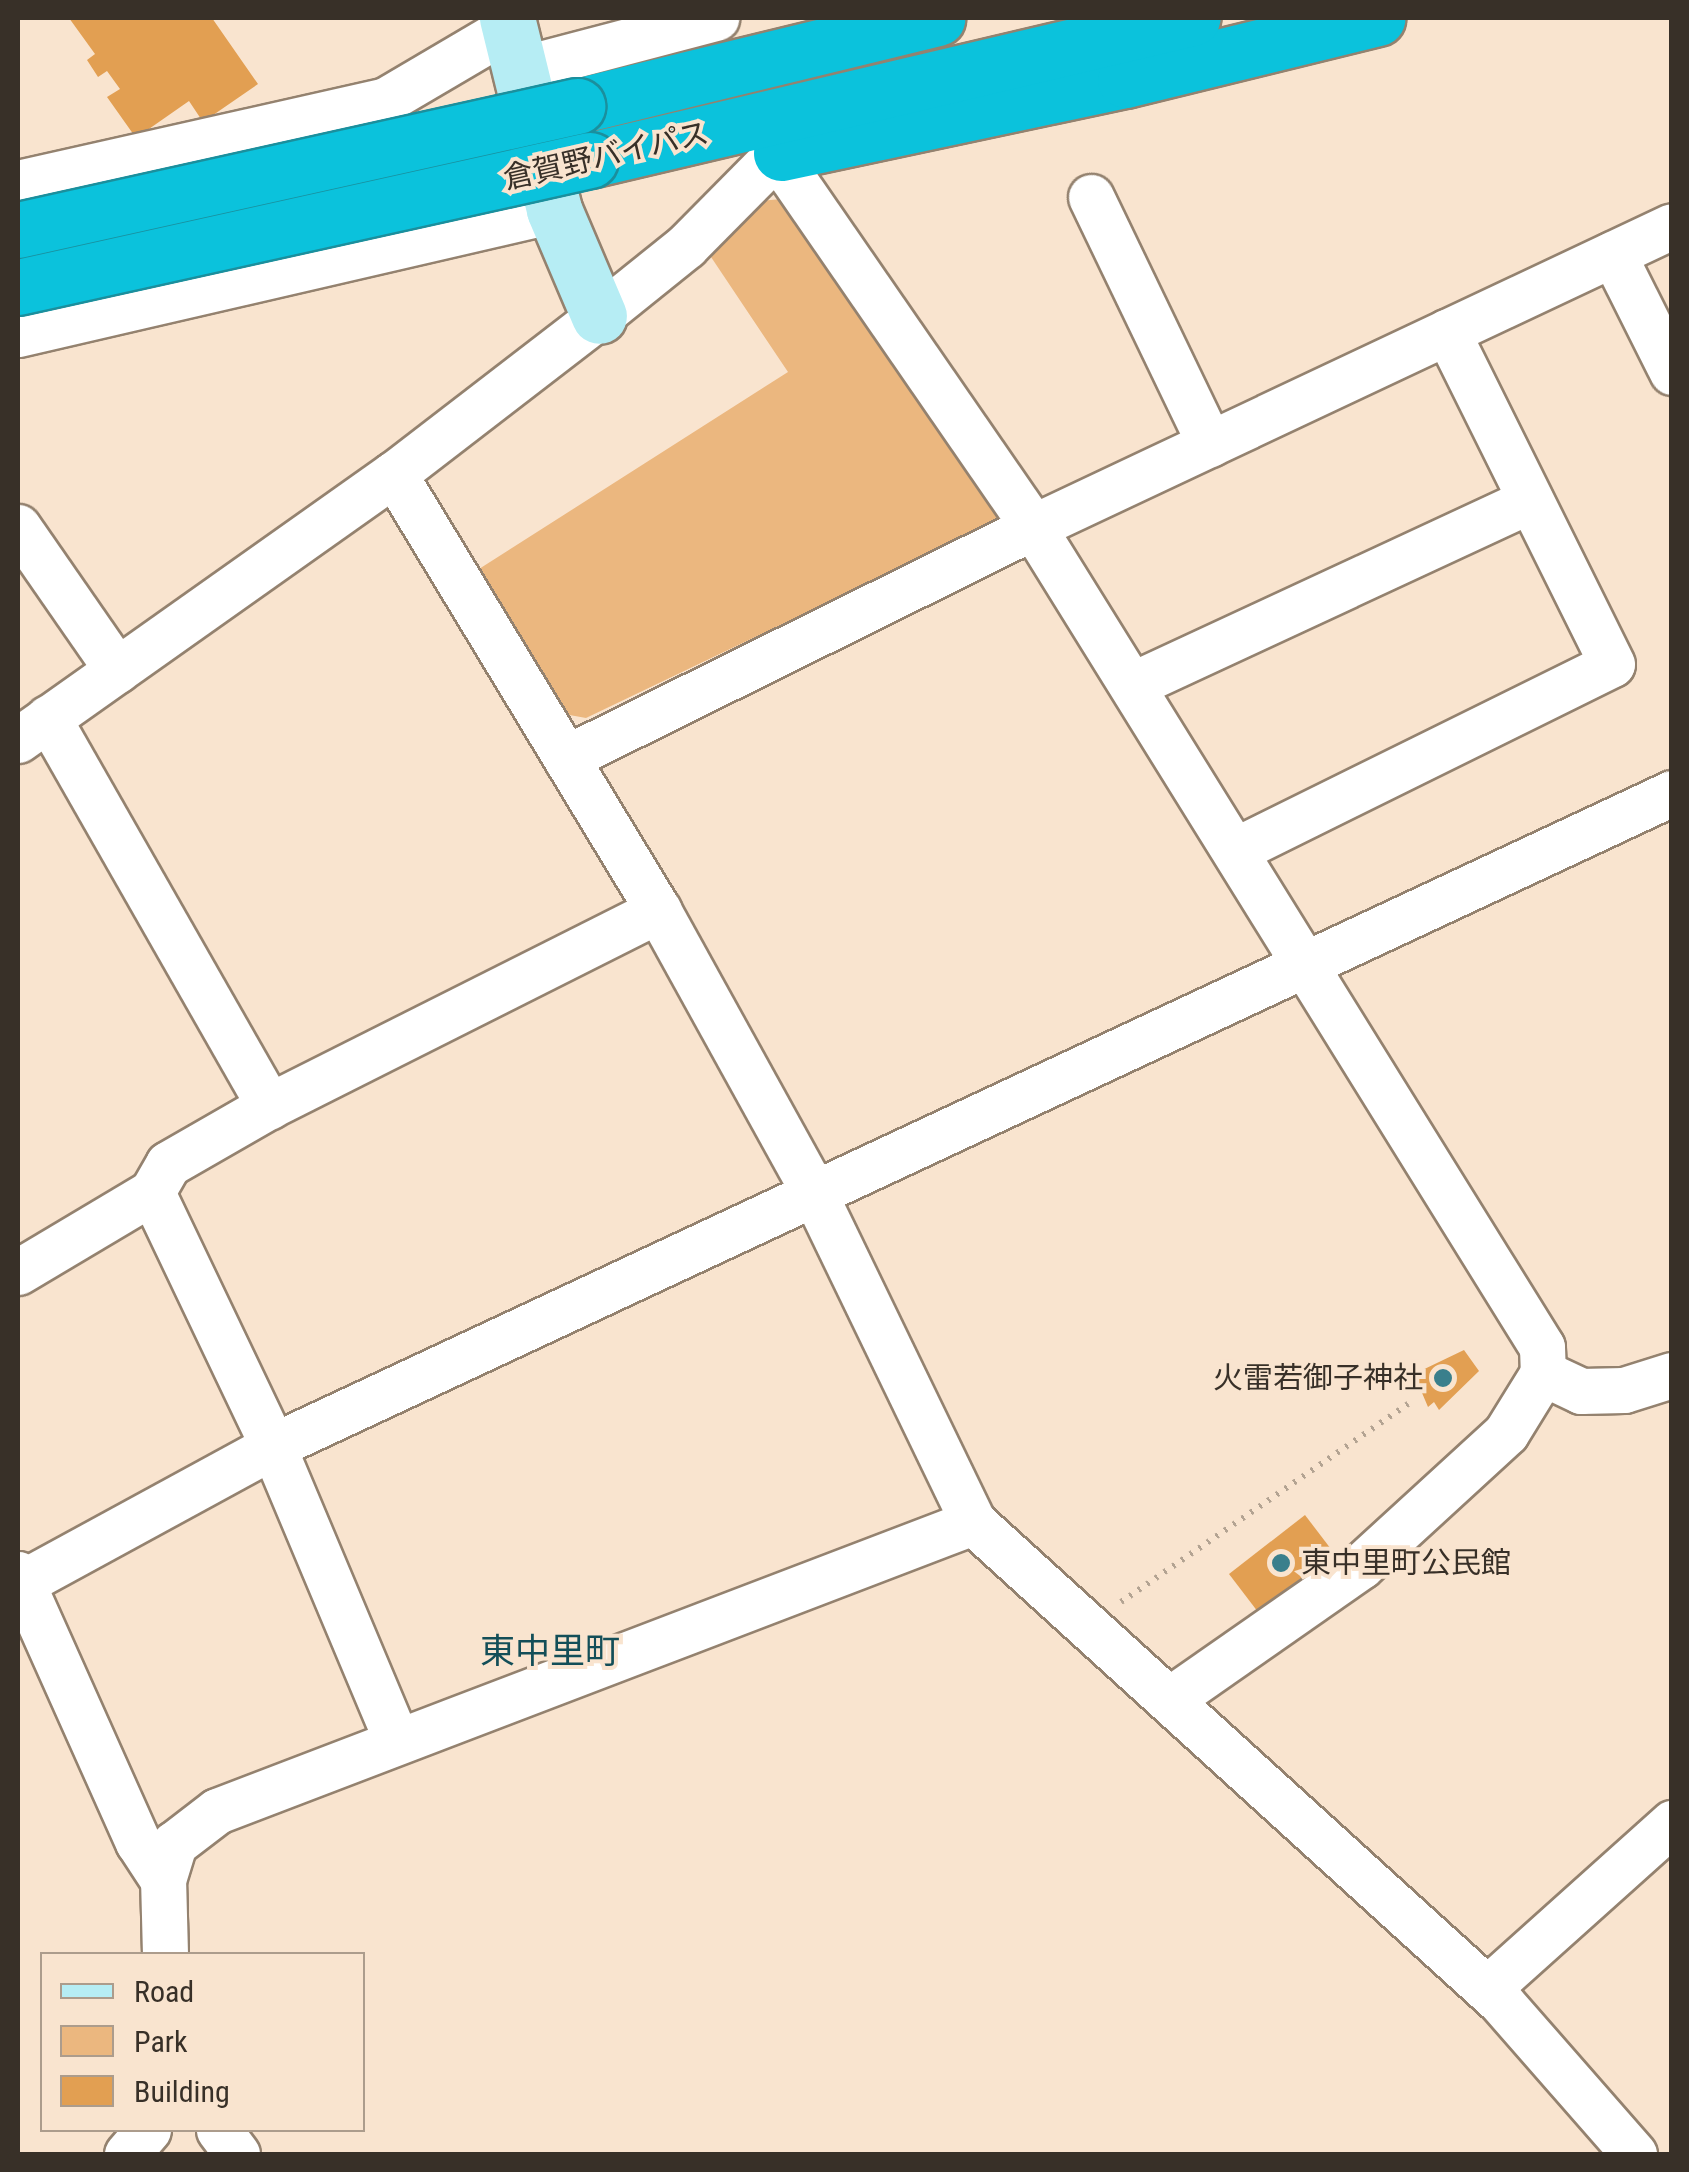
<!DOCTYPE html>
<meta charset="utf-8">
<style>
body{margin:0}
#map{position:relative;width:1689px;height:2172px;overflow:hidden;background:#f9e4cf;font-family:"Roboto Condensed","Noto Sans JP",sans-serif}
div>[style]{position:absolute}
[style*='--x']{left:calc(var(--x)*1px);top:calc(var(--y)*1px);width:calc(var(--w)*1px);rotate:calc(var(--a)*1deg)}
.green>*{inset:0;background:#ebb77f}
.building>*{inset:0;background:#e29f52}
.path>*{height:6px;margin-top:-3px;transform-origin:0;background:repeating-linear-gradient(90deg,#b3a392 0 2.5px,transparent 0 10.5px)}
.roads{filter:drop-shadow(2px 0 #94826f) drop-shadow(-2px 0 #94826f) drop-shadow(0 2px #94826f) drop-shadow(0 -2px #94826f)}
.street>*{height:45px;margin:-22.5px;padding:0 22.5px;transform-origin:22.5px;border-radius:22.5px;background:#fff}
.secondary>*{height:55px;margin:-27.5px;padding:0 27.5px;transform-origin:27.5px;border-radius:27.5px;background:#b6edf4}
.highway>*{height:55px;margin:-27.5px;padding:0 27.5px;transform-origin:27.5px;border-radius:27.5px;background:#0bc2dc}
.bridges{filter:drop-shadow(2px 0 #1b8f9d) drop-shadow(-2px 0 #1b8f9d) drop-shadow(0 2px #1b8f9d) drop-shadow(0 -2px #1b8f9d)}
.highway-bridge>*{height:55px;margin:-27.5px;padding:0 27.5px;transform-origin:27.5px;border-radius:27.5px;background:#0bc2dc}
.dots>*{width:28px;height:28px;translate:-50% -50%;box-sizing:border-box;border:5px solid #f9e4cf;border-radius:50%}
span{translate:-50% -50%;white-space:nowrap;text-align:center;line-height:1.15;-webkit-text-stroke:8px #f9e4cf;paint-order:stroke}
.street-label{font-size:30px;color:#383028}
.poi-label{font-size:30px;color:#383028}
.right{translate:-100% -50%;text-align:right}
.left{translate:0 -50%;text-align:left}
.quarter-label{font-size:35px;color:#134e58}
.frame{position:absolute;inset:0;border:20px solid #383028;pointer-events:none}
.legend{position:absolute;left:40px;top:1952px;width:325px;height:180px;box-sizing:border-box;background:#f9e4cf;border:2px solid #ac9c8c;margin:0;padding:12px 18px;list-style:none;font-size:30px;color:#383028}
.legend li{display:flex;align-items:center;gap:20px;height:50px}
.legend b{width:50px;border:2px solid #ac9c8c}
</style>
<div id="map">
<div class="green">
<div style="clip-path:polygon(794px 198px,1004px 518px,586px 718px,564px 714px,479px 569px,788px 372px,711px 257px,760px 201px)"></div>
</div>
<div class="building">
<div style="clip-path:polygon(69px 18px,212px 18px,258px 84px,203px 122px,189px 101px,136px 138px,107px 97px,120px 89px,107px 71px,98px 77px,87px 60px,95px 54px)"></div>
<div style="clip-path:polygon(1464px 1350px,1479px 1371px,1439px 1410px,1434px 1402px,1428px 1407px,1414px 1374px)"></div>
<div style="clip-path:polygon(1305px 1515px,1334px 1553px,1258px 1612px,1229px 1574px)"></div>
</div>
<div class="path">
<div style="--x:1121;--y:1602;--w:349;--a:-34.6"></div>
</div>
<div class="roads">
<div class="street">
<div style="--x:521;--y:69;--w:202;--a:-14.7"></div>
<div style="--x:776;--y:154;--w:453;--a:55.4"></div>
<div style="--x:1033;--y:527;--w:965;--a:58.17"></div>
<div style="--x:1542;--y:1347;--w:26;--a:88"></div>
<div style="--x:1543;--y:1373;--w:70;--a:121.7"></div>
<div style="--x:1506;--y:1433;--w:197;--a:137.5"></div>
<div style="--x:1361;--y:1566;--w:233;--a:145.1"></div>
<div style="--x:18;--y:183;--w:377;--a:-12.7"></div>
<div style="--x:386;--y:100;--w:144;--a:-30.5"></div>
<div style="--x:1091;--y:197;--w:274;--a:64.3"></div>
<div style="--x:1613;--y:254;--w:132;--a:63.4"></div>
<div style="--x:18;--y:334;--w:550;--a:-13.03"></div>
<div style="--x:394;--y:474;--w:510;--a:58.8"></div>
<div style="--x:658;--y:910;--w:323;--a:61.1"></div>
<div style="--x:814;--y:1193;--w:365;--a:64.2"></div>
<div style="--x:973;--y:1522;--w:714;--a:42.27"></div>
<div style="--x:1501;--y:2002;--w:202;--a:48.8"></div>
<div style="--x:18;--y:527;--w:174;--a:55.3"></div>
<div style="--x:1132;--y:685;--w:439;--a:-24.9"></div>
<div style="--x:48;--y:718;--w:447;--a:60.3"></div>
<div style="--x:18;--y:740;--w:461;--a:-35.3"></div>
<div style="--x:394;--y:474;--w:259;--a:-37.6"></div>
<div style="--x:599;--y:316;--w:112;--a:-38.8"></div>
<div style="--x:686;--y:246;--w:156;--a:-45.3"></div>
<div style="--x:566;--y:758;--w:521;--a:-26.32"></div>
<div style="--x:1033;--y:527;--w:706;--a:-25.22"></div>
<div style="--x:1236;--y:850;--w:419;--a:-26.3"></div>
<div style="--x:1612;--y:664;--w:371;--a:-116.4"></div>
<div style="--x:18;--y:1272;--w:156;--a:-30.8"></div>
<div style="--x:1543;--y:1373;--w:42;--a:25.3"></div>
<div style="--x:1581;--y:1391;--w:43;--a:-1.3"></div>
<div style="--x:1624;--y:1390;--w:50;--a:-17.4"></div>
<div style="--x:18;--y:1574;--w:294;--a:65.9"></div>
<div style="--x:138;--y:1842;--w:45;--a:56.7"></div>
<div style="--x:18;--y:1585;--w:290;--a:-28.6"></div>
<div style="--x:273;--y:1446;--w:1544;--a:-25.02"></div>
<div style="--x:396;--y:1739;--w:318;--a:-112.8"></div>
<div style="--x:273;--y:1446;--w:281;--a:-115.5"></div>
<div style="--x:152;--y:1192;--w:32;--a:-60"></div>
<div style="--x:168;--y:1164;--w:116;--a:-29.9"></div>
<div style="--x:269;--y:1106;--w:436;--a:-26.7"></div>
<div style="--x:165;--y:1954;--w:74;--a:-91.5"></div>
<div style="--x:163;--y:1880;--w:38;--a:-73"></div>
<div style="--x:174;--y:1844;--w:54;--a:-37.5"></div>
<div style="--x:217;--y:1811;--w:809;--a:-20.92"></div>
<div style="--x:1487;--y:1989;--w:249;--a:-41.9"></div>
<div style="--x:219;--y:2130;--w:30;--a:53"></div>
<div style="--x:127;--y:2154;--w:32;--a:-49"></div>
</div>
<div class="secondary">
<div style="--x:507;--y:18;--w:198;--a:76.2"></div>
<div style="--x:554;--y:210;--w:115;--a:67"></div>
</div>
<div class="highway">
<div style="--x:577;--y:106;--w:371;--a:-13.7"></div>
<div style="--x:781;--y:153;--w:352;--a:-12"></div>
<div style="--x:1125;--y:80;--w:260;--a:-13.8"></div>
<div style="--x:590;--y:160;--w:619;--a:-13.27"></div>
</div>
</div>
<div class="bridges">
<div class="highway-bridge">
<div style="--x:18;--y:230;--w:573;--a:-12.51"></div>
<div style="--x:18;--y:287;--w:586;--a:-12.52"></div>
</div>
</div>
<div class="dots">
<div style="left:1443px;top:1378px;background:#3a7f8c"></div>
<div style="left:1281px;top:1563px;background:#3a7f8c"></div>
</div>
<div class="street-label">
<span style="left:606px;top:156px;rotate:-13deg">倉賀野バイパス</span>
</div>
<div class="poi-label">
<span class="right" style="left:1423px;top:1378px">火雷若御子神社</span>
<span class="left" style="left:1301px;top:1563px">東中里町公民館</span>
</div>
<div class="quarter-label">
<span style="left:550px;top:1652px">東中里町</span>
</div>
<div class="frame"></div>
<ul class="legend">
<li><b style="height:12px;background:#b6edf4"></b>Road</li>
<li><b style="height:28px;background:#ebb77f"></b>Park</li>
<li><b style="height:28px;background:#e29f52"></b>Building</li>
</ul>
</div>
